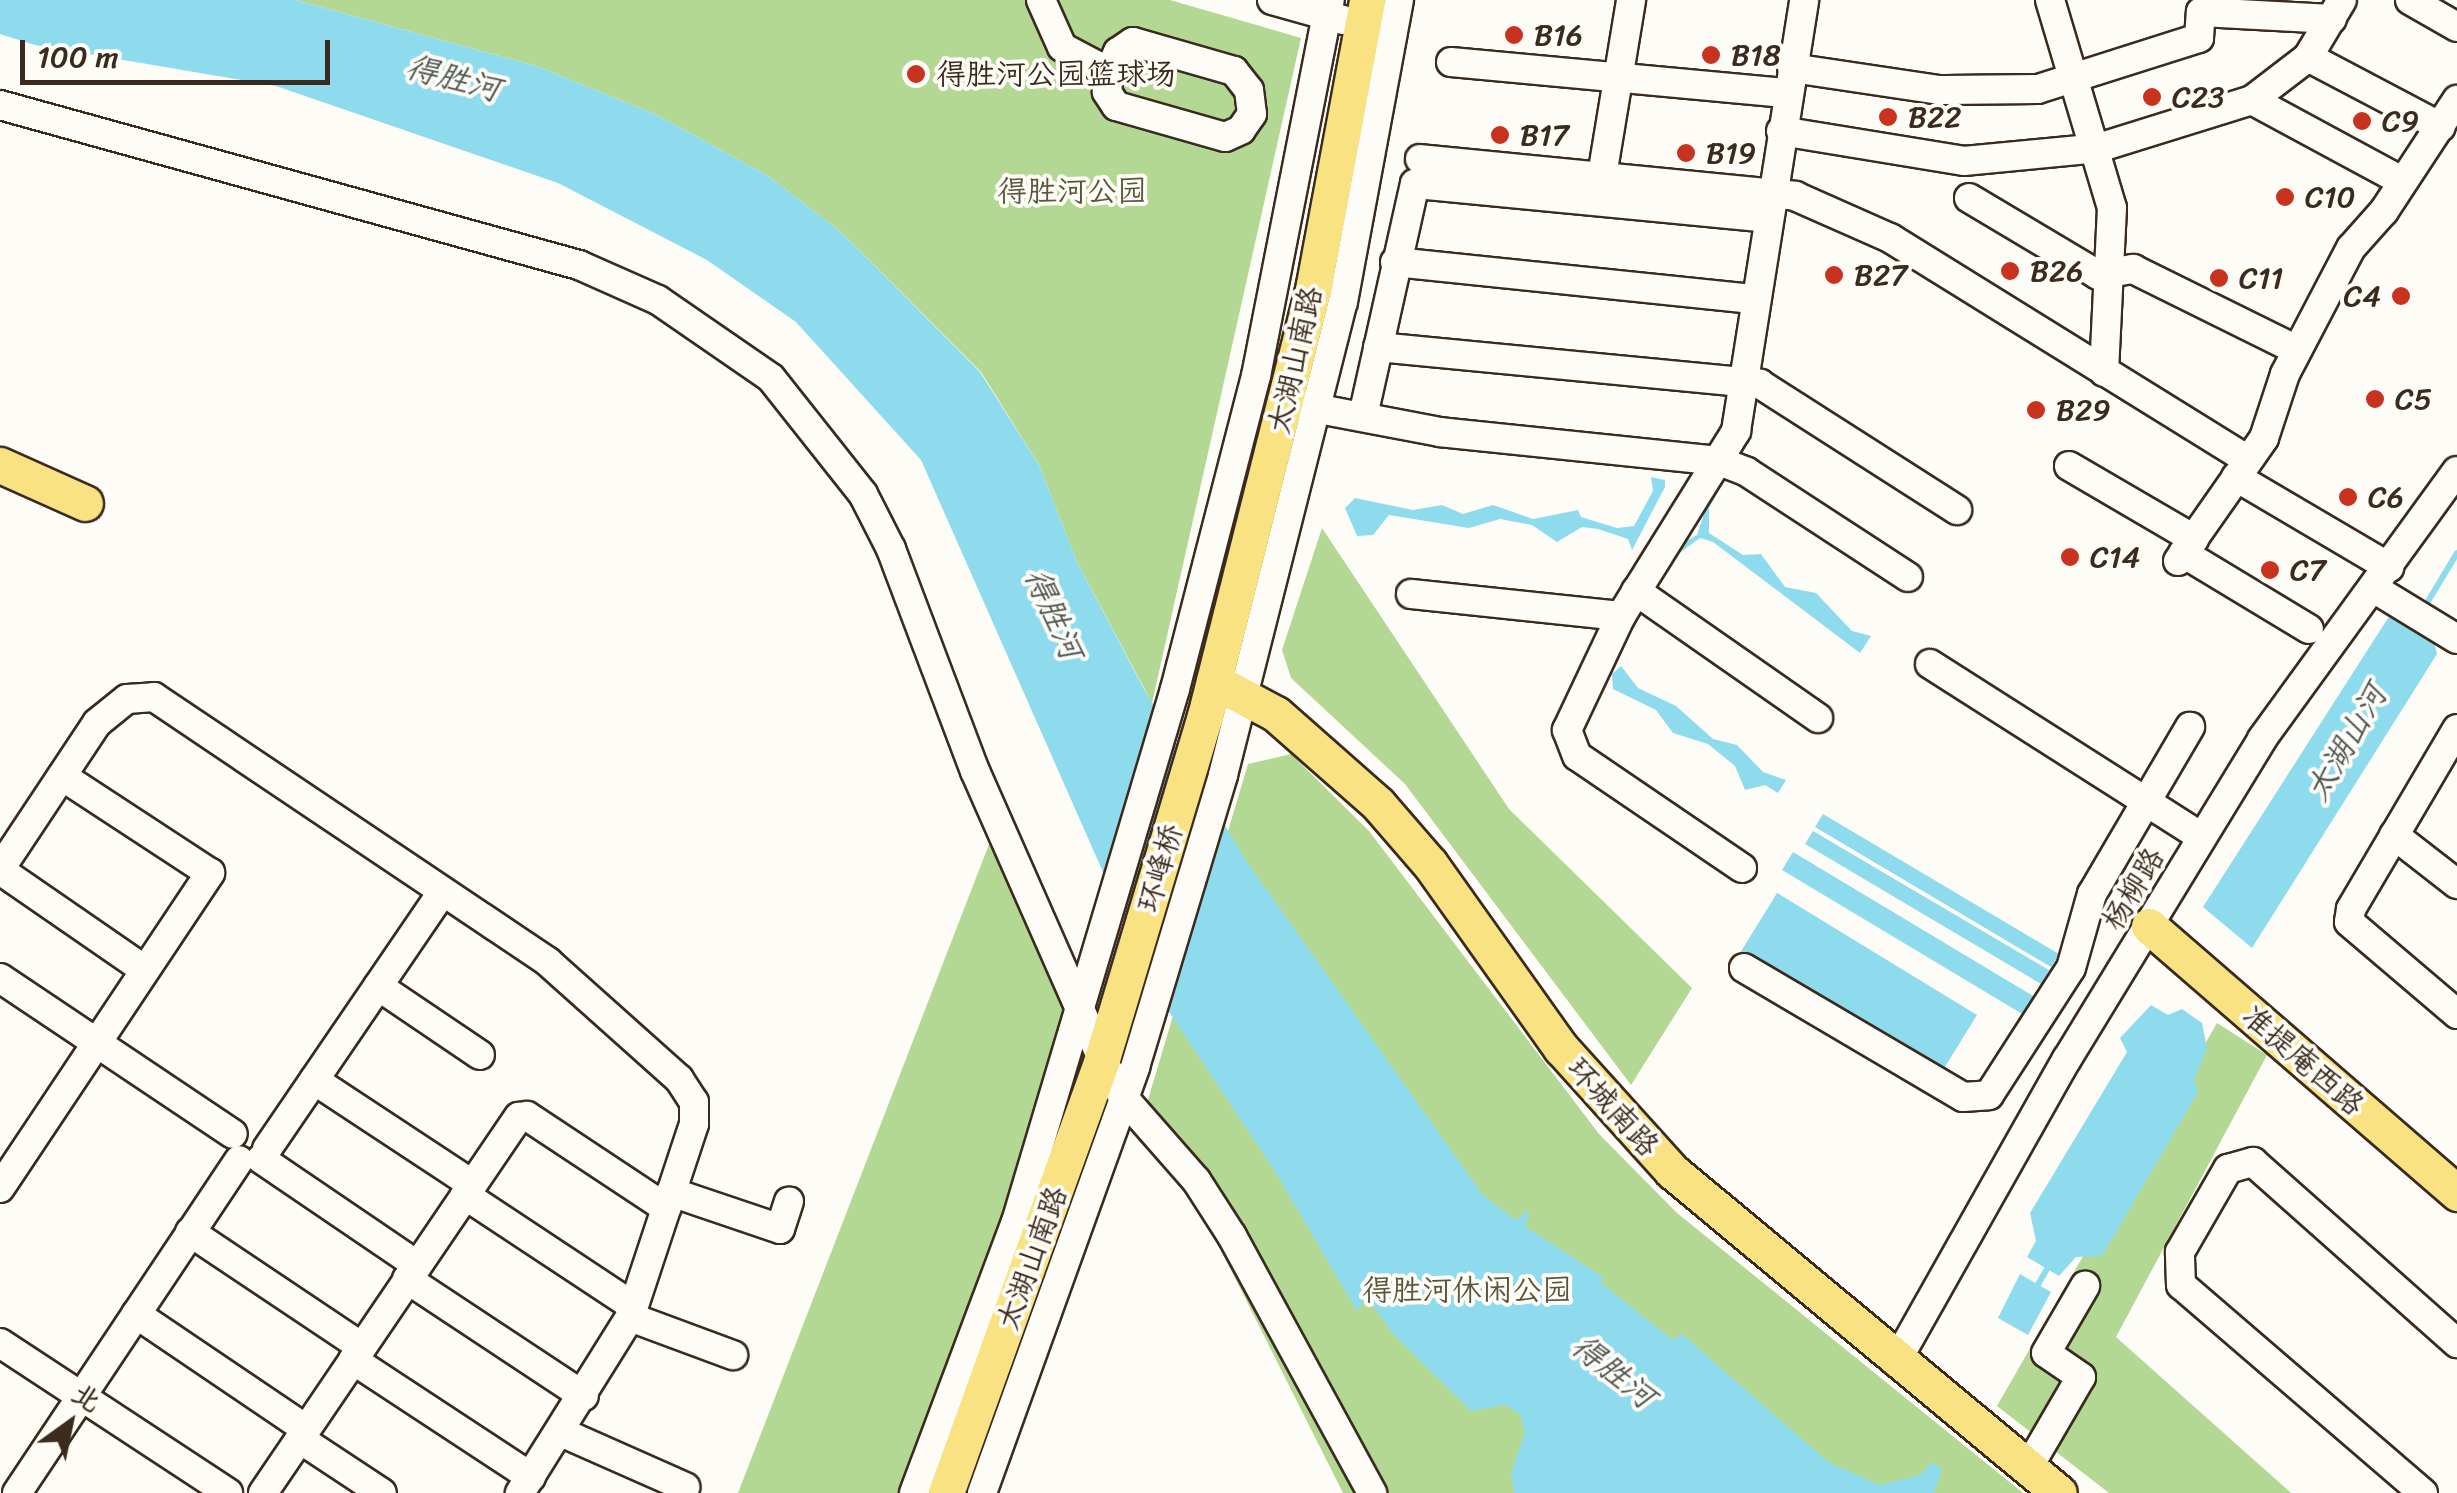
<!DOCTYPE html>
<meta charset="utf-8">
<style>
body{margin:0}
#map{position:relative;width:2457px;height:1493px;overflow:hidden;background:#fdfcf7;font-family:Sriracha,"LXGW WenKai TC",sans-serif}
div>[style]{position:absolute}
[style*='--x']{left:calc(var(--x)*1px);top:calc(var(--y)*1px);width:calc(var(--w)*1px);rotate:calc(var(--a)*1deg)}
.green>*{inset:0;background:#b3d893}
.water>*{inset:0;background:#8fdbee}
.stream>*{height:6px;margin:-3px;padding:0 3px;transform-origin:3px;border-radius:3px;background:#8fdbee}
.roads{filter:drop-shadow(2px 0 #3b2a1e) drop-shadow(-2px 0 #3b2a1e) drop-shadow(0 2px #3b2a1e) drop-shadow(0 -2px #3b2a1e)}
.minor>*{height:28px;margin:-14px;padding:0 14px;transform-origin:14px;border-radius:14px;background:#fdfcf7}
.major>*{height:35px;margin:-17.5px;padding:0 17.5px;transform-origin:17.5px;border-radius:17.5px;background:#f8e281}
.dots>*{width:28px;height:28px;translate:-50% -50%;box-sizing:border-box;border:5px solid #fdfcf7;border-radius:50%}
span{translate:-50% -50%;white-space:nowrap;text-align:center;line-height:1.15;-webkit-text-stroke:8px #fdfcf7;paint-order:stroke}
.poi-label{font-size:30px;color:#3b2a1e}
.left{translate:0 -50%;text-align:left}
.right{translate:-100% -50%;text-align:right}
.park-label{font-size:30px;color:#59563b}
.street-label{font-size:30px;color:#3b2a1e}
.water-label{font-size:32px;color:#505652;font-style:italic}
.north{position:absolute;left:20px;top:1373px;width:100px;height:100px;-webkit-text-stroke:8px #fdfcf7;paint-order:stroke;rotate:33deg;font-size:28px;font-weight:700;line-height:40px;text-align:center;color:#3b2a1e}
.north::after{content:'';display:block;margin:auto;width:35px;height:45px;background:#3b2a1e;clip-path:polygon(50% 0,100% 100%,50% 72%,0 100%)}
.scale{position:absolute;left:20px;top:40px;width:310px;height:45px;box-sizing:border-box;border:5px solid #3b2a1e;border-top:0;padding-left:12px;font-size:30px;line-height:35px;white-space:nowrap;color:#3b2a1e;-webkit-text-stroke:8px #fdfcf7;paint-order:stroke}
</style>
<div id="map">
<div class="green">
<div style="clip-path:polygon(295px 0,1170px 0,1301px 38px,1152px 703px,1077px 562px,1039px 465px,981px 372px,841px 232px,768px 176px,657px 115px,536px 66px)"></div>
<div style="clip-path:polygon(1322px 528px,1509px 809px,1692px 988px,1631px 1085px,1405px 784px,1291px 678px,1282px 650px)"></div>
<div style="clip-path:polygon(1291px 754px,1369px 831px,1599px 1134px,1677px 1213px,2023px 1493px,1343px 1493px,1147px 1103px,1248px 764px)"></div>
<div style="clip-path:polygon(993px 834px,1078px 1042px,905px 1493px,738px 1493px)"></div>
<div style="clip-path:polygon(2217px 1023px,2267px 1055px,2116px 1337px,2291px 1493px,2109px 1493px,1997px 1406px)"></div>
</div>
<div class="water">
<div style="clip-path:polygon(0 0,295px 0,536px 66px,657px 115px,768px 176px,841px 232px,980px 372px,1039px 465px,1077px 562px,1144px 689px,1245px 859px,1482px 1194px,1515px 1220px,1529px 1210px,1526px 1227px,1603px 1277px,1601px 1283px,1673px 1340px,1682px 1334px,1828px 1462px,1880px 1485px,1920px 1475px,1932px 1462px,1942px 1470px,1934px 1493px,1514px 1493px,1511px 1474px,1525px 1432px,1520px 1414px,1505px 1405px,1471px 1411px,1393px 1334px,1367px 1297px,1357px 1311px,1276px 1173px,1156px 992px,921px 460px,796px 322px,707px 260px,558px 183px,276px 86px,35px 45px,0 34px)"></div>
<div style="clip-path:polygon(1651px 477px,1665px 480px,1665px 487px,1632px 550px,1628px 539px,1598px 529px,1582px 527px,1557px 542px,1532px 525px,1500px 519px,1469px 528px,1389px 515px,1373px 535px,1357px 536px,1345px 508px,1355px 498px,1413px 510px,1442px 505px,1463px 514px,1493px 505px,1533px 519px,1578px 510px,1581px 517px,1617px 528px,1634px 526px,1653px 491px)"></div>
<div style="clip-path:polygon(1719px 490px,1709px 508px,1709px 533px,1743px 555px,1761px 554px,1785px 587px,1816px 593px,1852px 631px,1871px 636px,1860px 653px,1713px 542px,1700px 538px,1678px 554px,1679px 545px,1697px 535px,1710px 496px)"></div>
<div style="clip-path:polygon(2403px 613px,2431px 630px,2437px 654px,2252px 948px,2203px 907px,2388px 618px)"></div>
<div style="clip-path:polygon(1621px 666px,1638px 688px,1676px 706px,1713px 739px,1737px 745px,1763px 772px,1786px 780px,1778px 793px,1765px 785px,1745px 790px,1735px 766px,1708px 744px,1673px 733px,1656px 710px,1613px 689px,1612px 674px)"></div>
<div style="clip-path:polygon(1823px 814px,2059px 954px,2051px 967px,1815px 827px)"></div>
<div style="clip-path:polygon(1813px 831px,2049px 970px,2041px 984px,1805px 844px)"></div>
<div style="clip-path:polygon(1793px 852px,2035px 997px,2024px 1015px,1782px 870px)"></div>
<div style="clip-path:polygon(1777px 893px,1977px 1015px,1940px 1075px,1740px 953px)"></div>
<div style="clip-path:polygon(2151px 1005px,2168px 1015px,2182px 1009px,2202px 1023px,2207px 1048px,2194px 1080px,2198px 1092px,2102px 1256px,2076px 1257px,2059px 1276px,2027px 1257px,2036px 1241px,2030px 1213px,2127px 1052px,2120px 1038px)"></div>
<div style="clip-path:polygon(2020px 1274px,2051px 1292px,2028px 1335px,1998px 1318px)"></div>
</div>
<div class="stream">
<div style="--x:2424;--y:608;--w:64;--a:-59"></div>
<div style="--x:2036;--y:1288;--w:28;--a:-60"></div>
</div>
<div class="roads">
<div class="minor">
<div style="--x:1041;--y:0;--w:51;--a:65.9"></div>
<div style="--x:1062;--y:47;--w:53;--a:28"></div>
<div style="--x:1272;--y:0;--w:74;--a:15.7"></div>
<div style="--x:2050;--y:0;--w:217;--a:73.4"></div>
<div style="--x:2112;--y:208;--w:164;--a:92.8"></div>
<div style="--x:2410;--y:0;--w:54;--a:29.9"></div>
<div style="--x:1133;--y:42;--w:105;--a:16"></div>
<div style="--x:1234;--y:71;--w:24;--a:52"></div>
<div style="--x:1249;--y:90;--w:24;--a:83"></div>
<div style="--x:1252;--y:114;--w:19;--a:125"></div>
<div style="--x:1241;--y:130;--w:17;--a:156"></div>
<div style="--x:1225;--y:137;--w:113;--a:-164.1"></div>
<div style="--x:1116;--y:106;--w:17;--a:-123"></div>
<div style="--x:1107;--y:92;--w:20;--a:-84"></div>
<div style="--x:1109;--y:72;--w:22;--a:-66"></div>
<div style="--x:1118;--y:52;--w:18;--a:-34"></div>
<div style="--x:2308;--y:57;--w:150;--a:27.8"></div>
<div style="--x:1451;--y:62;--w:338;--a:5.3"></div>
<div style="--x:1792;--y:68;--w:149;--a:8.5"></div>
<div style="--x:1939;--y:90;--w:99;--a:-0.6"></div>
<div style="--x:2038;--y:89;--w:169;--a:-17.6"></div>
<div style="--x:2199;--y:38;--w:26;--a:-86"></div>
<div style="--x:2201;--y:12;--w:131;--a:3.1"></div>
<div style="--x:2252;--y:100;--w:170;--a:28.4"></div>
<div style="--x:0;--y:105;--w:601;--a:15.45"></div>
<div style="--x:579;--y:265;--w:86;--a:23.9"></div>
<div style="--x:658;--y:300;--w:137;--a:34.6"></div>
<div style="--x:771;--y:378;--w:148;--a:51.6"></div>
<div style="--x:863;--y:494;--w:62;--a:63"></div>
<div style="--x:891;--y:549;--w:237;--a:69.3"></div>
<div style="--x:975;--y:771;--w:315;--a:66.2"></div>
<div style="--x:1102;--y:1059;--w:43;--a:61.1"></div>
<div style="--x:1123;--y:1097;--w:111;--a:48.7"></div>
<div style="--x:1196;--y:1180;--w:67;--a:57.3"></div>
<div style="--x:1232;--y:1236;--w:293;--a:61.4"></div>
<div style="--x:1781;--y:131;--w:185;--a:9.3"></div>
<div style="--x:1964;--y:161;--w:135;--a:-5.5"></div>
<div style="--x:2098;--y:148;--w:161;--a:-17.3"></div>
<div style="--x:2252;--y:100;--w:71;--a:-37.5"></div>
<div style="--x:2308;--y:57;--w:66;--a:-59.2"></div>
<div style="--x:1420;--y:159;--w:377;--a:5.6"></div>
<div style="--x:1795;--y:196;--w:104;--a:23.9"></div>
<div style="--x:1890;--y:238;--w:421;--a:31.8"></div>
<div style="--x:1602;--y:176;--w:178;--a:-80.6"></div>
<div style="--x:1969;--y:198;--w:150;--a:30.8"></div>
<div style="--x:2098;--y:275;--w:36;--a:-10"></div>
<div style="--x:2133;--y:269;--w:183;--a:26.3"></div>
<div style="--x:1395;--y:262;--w:362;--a:5.9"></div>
<div style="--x:1378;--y:347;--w:384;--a:5.5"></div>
<div style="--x:1760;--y:384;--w:234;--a:32.6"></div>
<div style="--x:1298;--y:405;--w:144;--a:10.8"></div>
<div style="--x:1439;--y:432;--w:281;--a:5.9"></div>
<div style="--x:1719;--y:461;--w:30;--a:21"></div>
<div style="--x:1747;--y:472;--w:192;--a:33.1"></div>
<div style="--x:1363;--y:416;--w:238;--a:-77.4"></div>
<div style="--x:1415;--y:184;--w:353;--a:5.5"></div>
<div style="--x:2069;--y:466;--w:145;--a:30.3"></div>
<div style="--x:2236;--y:477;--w:178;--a:30.5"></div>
<div style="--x:2183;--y:553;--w:147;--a:31.1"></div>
<div style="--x:2178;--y:561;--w:150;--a:-55"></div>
<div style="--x:2264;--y:438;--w:67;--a:-71.8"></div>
<div style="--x:2285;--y:374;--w:142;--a:-62.4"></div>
<div style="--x:2351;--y:248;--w:50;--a:-48.3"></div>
<div style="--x:2384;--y:211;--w:133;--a:-56.7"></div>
<div style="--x:2375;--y:589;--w:96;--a:31.4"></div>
<div style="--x:1636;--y:591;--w:222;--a:34.9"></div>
<div style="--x:1411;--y:594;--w:211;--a:6"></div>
<div style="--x:1930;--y:664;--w:322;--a:32.5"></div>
<div style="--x:2457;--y:729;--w:209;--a:120.5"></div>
<div style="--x:2351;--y:909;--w:13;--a:99"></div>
<div style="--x:2349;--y:922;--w:142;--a:40.4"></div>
<div style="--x:2394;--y:835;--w:80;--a:37.9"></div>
<div style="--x:1742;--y:868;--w:199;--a:-145.8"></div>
<div style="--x:1577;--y:756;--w:28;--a:-111"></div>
<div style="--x:1567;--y:730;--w:126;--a:-64.7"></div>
<div style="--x:1621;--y:616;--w:218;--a:-58.1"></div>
<div style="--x:1736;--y:431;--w:436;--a:-81"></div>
<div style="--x:0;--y:869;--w:175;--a:-56.4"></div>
<div style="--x:97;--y:723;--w:38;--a:-39"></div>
<div style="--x:127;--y:699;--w:27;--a:-4"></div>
<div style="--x:154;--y:697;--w:475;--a:33.9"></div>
<div style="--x:548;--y:962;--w:176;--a:41.8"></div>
<div style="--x:679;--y:1079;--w:27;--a:57"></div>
<div style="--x:694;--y:1102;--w:22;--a:90"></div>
<div style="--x:694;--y:1124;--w:203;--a:108.3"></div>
<div style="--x:630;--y:1317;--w:208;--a:122"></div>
<div style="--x:0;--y:870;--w:176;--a:34.6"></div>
<div style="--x:1744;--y:968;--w:254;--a:30.5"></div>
<div style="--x:1963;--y:1097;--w:26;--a:-4"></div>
<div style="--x:1989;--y:1095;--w:151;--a:-57.2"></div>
<div style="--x:2071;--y:968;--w:77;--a:-74.2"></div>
<div style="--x:2092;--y:894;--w:194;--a:-59.6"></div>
<div style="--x:0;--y:978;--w:280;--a:33.8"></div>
<div style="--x:378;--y:986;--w:123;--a:34.1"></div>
<div style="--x:314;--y:1080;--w:189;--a:33.4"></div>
<div style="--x:267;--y:1149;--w:311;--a:-55.7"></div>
<div style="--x:261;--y:1159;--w:189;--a:34.2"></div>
<div style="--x:0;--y:1188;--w:379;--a:-56.3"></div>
<div style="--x:210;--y:873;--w:177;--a:-146.8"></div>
<div style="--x:671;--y:1192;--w:115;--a:18.7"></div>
<div style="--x:780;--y:1229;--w:29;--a:-72"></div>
<div style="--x:465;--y:1195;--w:201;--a:33.5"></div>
<div style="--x:190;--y:1232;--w:207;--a:33.8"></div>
<div style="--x:407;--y:1279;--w:212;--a:33.5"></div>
<div style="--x:136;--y:1314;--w:205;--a:34.1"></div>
<div style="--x:630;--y:1317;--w:110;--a:20.3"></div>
<div style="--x:0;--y:1343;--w:273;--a:33.3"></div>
<div style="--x:353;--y:1360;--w:213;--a:33.3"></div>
<div style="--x:1896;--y:1362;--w:348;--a:-60.6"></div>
<div style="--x:2067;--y:1059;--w:375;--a:-58.6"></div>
<div style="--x:2262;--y:739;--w:331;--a:-54"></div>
<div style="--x:561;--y:1432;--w:136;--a:23.9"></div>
<div style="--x:300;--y:1439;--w:98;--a:33.4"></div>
<div style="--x:2028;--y:1468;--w:105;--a:-59.8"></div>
<div style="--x:2081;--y:1377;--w:42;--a:-145.6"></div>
<div style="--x:2046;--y:1353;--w:78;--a:-59.8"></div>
<div style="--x:17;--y:1493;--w:400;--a:-56.3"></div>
<div style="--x:263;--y:1493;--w:455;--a:-55.8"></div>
<div style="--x:519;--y:1117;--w:8;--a:-7"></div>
<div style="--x:527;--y:1116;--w:167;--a:33.5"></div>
<div style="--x:914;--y:1493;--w:290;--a:-69.4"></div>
<div style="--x:1016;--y:1222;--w:556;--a:-73.39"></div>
<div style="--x:1175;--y:689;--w:323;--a:-75.5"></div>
<div style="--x:1256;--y:376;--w:383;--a:-78.9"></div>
<div style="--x:982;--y:1493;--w:453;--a:-70.2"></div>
<div style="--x:1135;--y:1067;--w:305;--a:-73.2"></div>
<div style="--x:1223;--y:775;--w:488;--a:-75.8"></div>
<div style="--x:1343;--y:302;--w:307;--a:-79.5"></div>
<div style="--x:2423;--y:1493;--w:319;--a:-139.3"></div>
<div style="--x:2181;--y:1285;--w:33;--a:-92"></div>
<div style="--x:2180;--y:1252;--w:96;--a:-60"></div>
<div style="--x:2228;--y:1169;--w:26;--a:-16"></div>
<div style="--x:2253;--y:1162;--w:273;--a:41.6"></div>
</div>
<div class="major">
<div style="--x:0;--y:465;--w:93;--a:24.1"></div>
<div style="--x:1214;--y:681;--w:70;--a:28"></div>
<div style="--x:1276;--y:714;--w:136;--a:41.4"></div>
<div style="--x:1378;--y:804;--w:79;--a:49.1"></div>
<div style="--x:1430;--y:864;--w:226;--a:54.6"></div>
<div style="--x:1561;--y:1048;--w:166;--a:47.9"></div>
<div style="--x:1672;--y:1171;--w:503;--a:39.76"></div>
<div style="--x:2149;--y:926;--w:408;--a:40.9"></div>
<div style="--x:946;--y:1493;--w:461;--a:-70.2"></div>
<div style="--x:1102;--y:1059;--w:358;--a:-73.3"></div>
<div style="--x:1205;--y:716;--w:446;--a:-75.8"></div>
<div style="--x:1314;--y:284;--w:289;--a:-79.4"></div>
</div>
</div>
<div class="dots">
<div style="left:1514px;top:35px;background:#c8321e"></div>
<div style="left:1711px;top:55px;background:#c8321e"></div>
<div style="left:916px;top:74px;background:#c8321e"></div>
<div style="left:2152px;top:97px;background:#c8321e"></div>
<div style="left:1888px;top:117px;background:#c8321e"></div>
<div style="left:2362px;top:121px;background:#c8321e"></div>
<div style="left:1500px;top:135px;background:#c8321e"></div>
<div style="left:1686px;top:153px;background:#c8321e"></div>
<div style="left:2285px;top:197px;background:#c8321e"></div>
<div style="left:2010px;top:271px;background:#c8321e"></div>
<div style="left:1834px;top:275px;background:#c8321e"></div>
<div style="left:2219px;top:278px;background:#c8321e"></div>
<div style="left:2401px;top:296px;background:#c8321e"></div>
<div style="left:2375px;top:399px;background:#c8321e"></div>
<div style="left:2036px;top:410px;background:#c8321e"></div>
<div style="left:2348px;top:497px;background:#c8321e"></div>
<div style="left:2070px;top:557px;background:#c8321e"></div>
<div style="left:2270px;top:570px;background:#c8321e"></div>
</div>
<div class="poi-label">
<span class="left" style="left:1534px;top:35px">B16</span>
<span class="left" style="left:1731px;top:55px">B18</span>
<span class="left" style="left:936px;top:74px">得胜河公园篮球场</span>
<span class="left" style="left:2172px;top:97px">C23</span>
<span class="left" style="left:1908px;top:117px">B22</span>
<span class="left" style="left:2382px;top:121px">C9</span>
<span class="left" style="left:1520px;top:135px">B17</span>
<span class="left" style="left:1706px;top:153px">B19</span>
<span class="left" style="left:2305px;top:197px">C10</span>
<span class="left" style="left:2030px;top:271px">B26</span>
<span class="left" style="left:1854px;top:275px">B27</span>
<span class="left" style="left:2239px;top:278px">C11</span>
<span class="right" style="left:2381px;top:296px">C4</span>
<span class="left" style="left:2395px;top:399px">C5</span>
<span class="left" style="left:2056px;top:410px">B29</span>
<span class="left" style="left:2368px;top:497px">C6</span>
<span class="left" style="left:2090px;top:557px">C14</span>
<span class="left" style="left:2290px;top:570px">C7</span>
</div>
<div class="park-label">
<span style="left:1072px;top:191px">得胜河公园</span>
<span style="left:1467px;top:1290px">得胜河休闲公园</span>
</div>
<div class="street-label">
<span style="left:1295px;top:360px;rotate:-77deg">太湖山南路</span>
<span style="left:1160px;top:868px;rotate:-74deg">环峰桥</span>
<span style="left:2133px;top:889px;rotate:-59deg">杨柳路</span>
<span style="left:2303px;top:1060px;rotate:41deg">准提庵西路</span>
<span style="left:1613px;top:1107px;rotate:48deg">环城南路</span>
<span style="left:1032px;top:1258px;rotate:-70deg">太湖山南路</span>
</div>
<div class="water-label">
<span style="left:453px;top:79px;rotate:15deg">得胜河</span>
<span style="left:1053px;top:614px;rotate:66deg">得胜河</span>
<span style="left:2347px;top:743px;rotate:-60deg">太湖山河</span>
<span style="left:1613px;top:1372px;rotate:39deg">得胜河</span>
</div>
<div class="north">北</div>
<div class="scale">100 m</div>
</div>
